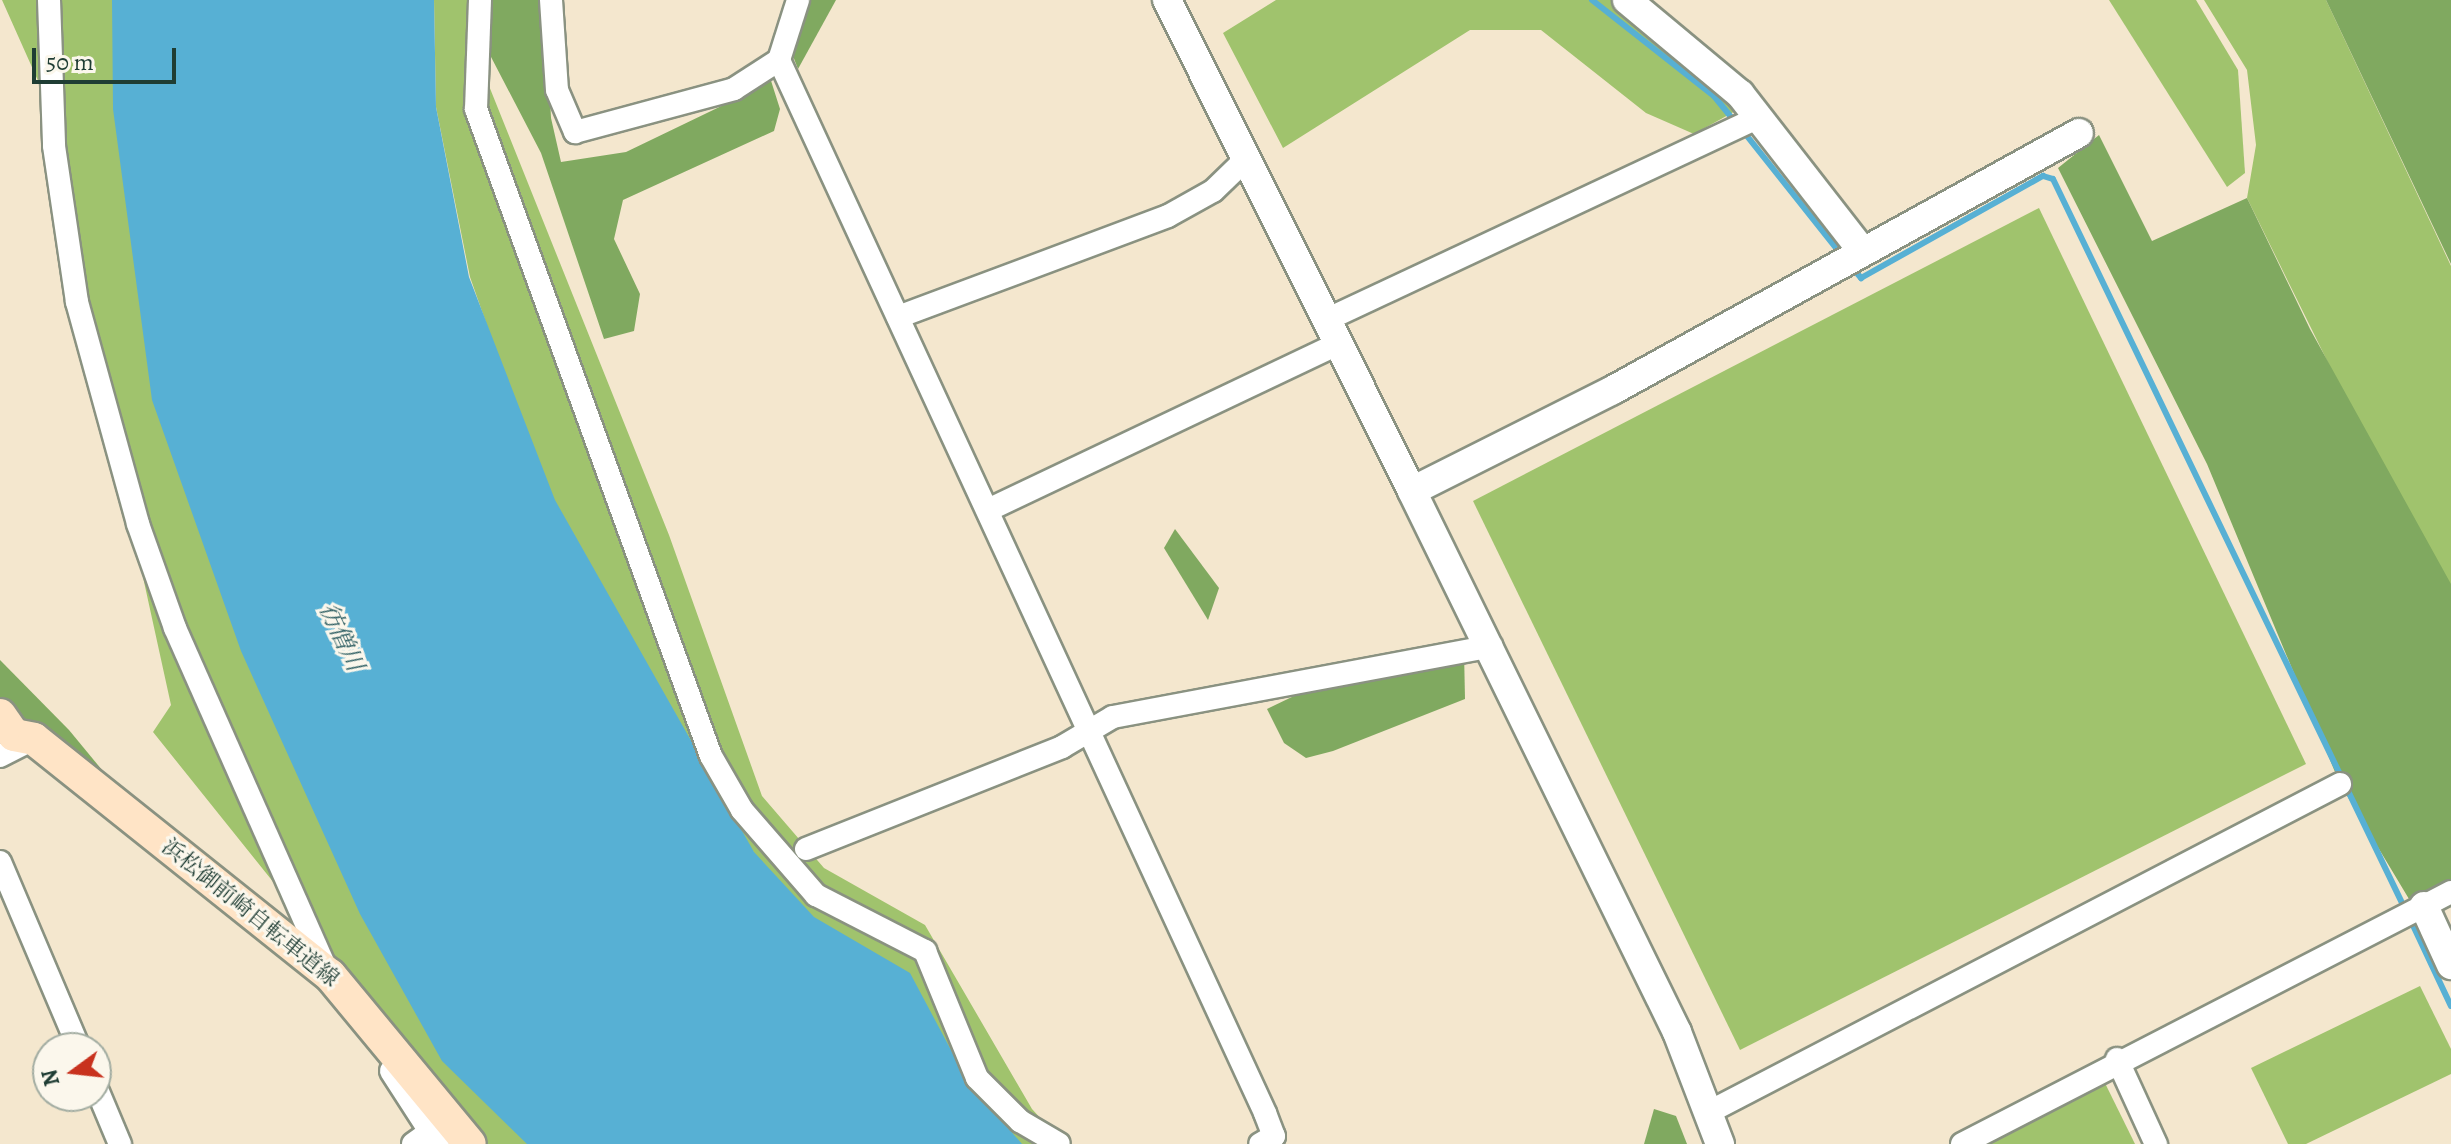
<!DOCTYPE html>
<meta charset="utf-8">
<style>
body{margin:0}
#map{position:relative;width:2451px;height:1144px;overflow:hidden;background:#f4e7ce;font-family:Alegreya,"Noto Serif JP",serif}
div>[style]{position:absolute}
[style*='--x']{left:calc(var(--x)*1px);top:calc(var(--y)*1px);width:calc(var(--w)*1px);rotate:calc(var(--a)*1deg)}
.green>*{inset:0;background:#a0c36d}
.forest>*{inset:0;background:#80a960}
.water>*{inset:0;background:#57b0d4}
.stream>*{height:6px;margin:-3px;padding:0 3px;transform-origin:3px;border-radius:3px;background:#57b0d4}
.roads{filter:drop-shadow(2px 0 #8a9281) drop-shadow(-2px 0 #8a9281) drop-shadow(0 2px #8a9281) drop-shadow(0 -2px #8a9281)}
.minor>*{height:22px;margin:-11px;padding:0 11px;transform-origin:11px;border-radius:11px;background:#fff}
.tertiary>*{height:28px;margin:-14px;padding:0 14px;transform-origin:14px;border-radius:14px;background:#fff}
.secondary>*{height:32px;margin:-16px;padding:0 16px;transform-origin:16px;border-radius:16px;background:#ffe4c6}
span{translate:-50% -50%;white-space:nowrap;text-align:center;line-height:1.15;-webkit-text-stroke:6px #fbf7ec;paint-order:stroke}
.street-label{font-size:22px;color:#1f3d34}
.water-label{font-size:24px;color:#306064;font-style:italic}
.north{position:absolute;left:32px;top:1032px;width:80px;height:80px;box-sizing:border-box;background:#fbf7ec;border:2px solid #a3ada2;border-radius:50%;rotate:255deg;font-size:22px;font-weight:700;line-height:32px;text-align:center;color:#1f3d34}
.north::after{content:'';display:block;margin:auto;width:28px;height:36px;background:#c8321e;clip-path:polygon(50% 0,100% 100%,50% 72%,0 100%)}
.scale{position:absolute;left:32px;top:48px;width:144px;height:36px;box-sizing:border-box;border:4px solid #1f3d34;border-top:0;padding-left:10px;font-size:24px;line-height:28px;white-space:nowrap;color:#1f3d34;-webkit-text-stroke:6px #fbf7ec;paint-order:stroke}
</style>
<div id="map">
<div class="green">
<div style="clip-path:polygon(2px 0,121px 0,535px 1144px,483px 1144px,153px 732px,171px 705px,65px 221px,52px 112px)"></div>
<div style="clip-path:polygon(434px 0,475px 0,475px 51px,669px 535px,762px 796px,824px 868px,925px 925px,1032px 1109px,1064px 1144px,1002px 1144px,791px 908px,683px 747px,548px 500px,470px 277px,436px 107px)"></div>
<div style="clip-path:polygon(1276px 0,1626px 0,1748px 104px,1694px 134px,1646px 113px,1541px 30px,1470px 30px,1283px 148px,1223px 33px)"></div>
<div style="clip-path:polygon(2109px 0,2196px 0,2238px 70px,2245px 173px,2227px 187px)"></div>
<div style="clip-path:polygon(2204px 0,2326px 0,2451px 266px,2451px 612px,2247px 198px,2256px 145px,2247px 70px)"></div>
<div style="clip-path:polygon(2039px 208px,2306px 764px,1740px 1050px,1473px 501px)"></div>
<div style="clip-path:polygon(2420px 986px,2451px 1049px,2451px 1074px,2306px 1144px,2288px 1144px,2251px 1068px)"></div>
<div style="clip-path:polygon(2101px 1075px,2135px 1144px,1963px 1144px)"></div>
</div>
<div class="forest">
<div style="clip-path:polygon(480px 0,545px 0,551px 118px,561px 162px,626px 152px,736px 99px,766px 65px,780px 109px,774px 131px,623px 200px,614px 239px,640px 294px,634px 331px,604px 339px,541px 153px,477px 30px)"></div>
<div style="clip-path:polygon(807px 0,836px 0,798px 69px,791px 51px)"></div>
<div style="clip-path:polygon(2326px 0,2451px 0,2451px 264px)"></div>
<div style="clip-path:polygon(2099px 135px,2152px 241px,2247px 198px,2310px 329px,2451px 584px,2451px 884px,2412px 904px,2340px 784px,2207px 464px,2058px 168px)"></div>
<div style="clip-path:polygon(1175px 529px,1219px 588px,1208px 620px,1164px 548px)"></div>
<div style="clip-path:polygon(1464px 651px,1465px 699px,1333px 751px,1306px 758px,1284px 743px,1267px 709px,1323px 682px)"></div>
<div style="clip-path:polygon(0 660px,69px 730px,140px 816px,34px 734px,0 697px)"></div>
<div style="clip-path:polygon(1654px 1109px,1676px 1116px,1687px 1144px,1644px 1144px)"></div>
</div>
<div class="water">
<div style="clip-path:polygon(112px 0,434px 0,436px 107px,469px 277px,555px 500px,754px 852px,814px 917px,910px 973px,968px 1082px,1022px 1144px,527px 1144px,442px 1061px,360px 914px,241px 651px,152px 400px,113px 109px)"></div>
</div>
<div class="stream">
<div style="--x:1592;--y:0;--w:155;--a:38.2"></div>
<div style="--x:1714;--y:96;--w:35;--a:51"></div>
<div style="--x:1743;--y:131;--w:157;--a:51.5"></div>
<div style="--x:1851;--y:266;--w:16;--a:50"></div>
<div style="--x:1861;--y:278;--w:209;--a:-29.3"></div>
<div style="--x:2043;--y:176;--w:10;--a:17"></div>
<div style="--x:2053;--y:179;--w:810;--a:64.26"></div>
<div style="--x:2410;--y:919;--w:96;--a:64.8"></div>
</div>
<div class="roads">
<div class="minor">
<div style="--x:49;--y:0;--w:146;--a:88"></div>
<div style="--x:54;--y:146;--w:158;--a:81.6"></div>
<div style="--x:77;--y:302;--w:230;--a:74.6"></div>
<div style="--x:138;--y:524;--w:110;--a:70.4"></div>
<div style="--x:175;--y:628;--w:380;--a:66.1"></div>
<div style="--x:480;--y:0;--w:109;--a:92.1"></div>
<div style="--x:476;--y:109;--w:688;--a:70.04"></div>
<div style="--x:711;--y:756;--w:62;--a:60.1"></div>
<div style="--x:742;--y:810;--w:113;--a:49"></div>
<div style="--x:816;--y:895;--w:123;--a:27.2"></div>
<div style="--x:925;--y:951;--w:137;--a:67.7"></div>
<div style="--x:977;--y:1078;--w:61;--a:45"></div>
<div style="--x:1020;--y:1121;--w:45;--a:30.5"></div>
<div style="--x:551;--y:0;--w:90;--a:86.2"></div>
<div style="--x:557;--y:90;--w:46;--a:66.8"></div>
<div style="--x:575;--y:132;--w:165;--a:-15.1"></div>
<div style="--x:734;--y:89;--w:54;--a:-32.8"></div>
<div style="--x:779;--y:60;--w:63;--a:-72.4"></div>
<div style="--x:779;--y:60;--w:1160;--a:65.22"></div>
<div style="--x:1265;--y:1113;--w:25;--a:69"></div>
<div style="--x:1274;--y:1136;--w:16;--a:150"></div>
<div style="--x:898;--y:317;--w:288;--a:-20.5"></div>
<div style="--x:1168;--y:216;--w:51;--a:-29.1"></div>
<div style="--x:1213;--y:191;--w:46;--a:-44.1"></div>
<div style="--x:1328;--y:319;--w:475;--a:-25.1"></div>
<div style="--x:988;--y:510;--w:387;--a:-25.4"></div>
<div style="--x:0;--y:756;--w:38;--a:-27"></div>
<div style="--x:806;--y:849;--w:276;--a:-21.7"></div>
<div style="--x:1062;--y:747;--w:59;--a:-30.5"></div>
<div style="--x:1113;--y:717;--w:385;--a:-10.6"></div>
<div style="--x:0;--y:862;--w:202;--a:67"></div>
<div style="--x:2117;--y:1059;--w:94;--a:65.4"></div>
<div style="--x:391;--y:1071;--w:87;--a:57.2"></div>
<div style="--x:96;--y:1087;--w:62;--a:67.2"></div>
<div style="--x:1711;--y:1111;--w:709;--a:-27.47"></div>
<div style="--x:413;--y:1144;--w:22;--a:-36"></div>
<div style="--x:1962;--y:1144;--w:550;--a:-27.26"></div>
</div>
<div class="tertiary">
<div style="--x:1167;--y:0;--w:549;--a:63.48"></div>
<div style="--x:1627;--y:0;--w:147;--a:39.8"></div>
<div style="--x:1740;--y:94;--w:195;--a:52.1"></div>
<div style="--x:2424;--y:906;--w:65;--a:65.4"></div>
<div style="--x:1720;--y:1144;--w:120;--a:-111"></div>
<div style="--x:1677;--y:1032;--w:602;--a:-116.1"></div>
<div style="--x:1412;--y:491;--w:225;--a:-26.7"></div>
<div style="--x:1613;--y:390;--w:532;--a:-28.88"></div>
</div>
<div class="secondary">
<div style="--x:0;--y:715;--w:24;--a:55"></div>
<div style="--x:14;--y:735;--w:20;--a:11"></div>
<div style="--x:34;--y:739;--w:379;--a:38.6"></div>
<div style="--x:330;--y:975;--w:219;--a:50.4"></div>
</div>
</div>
<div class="street-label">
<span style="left:250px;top:913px;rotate:39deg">浜松御前崎自転車道線</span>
</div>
<div class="water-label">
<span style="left:341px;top:637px;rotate:65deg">彷僧川</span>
</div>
<div class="north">N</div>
<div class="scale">50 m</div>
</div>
